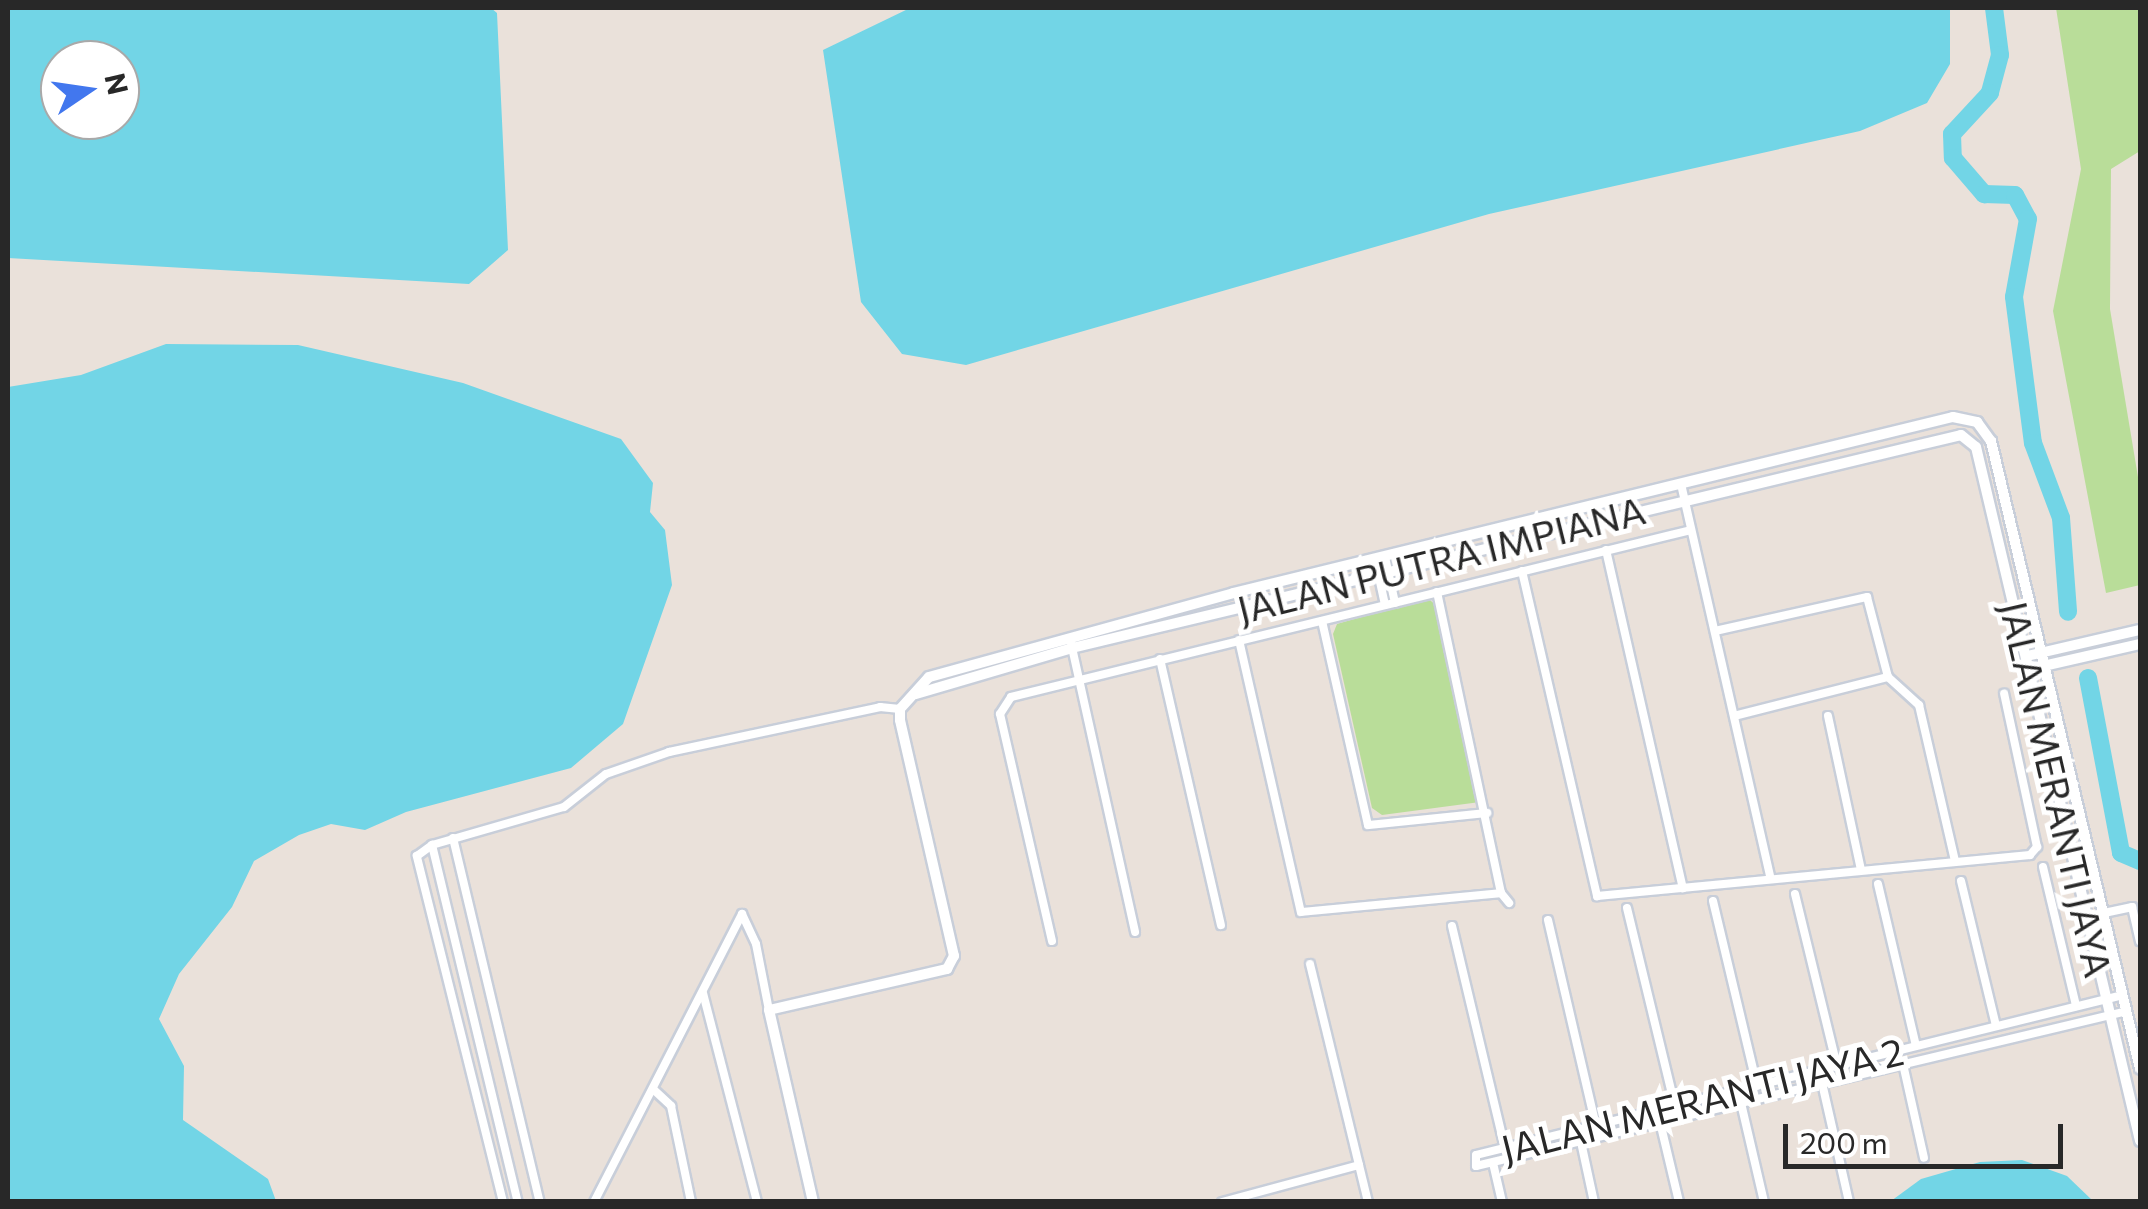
<!DOCTYPE html>
<style>
body{margin:0}
#map{position:relative;width:2148px;height:1209px;overflow:hidden;background:#eae1da;font-family:Commissioner,sans-serif}
div>[style]{position:absolute}
[style*='--x']{left:calc(var(--x)*1px);top:calc(var(--y)*1px);width:calc(var(--w)*1px);rotate:calc(var(--a)*1deg)}
.green>*{inset:0;background:#b9dd99}
.water>*{inset:0;background:#72d5e6}
.river>*{height:18px;margin:-9px;padding:0 9px;transform-origin:9px;border-radius:9px;background:#72d5e6}
.roads{filter:drop-shadow(2px 0 #c8ced9) drop-shadow(-2px 0 #c8ced9) drop-shadow(0 2px #c8ced9) drop-shadow(0 -2px #c8ced9)}
.minor>*{height:8px;margin:-4px;padding:0 4px;transform-origin:4px;border-radius:4px;background:#fff}
.tertiary>*{height:10px;margin:-5px;padding:0 5px;transform-origin:5px;border-radius:5px;background:#fff}
span{translate:-50% -50%;white-space:nowrap;text-align:center;line-height:1.15;-webkit-text-stroke:10px #fff;paint-order:stroke}
.street-label{font-size:38px;color:#282828}
.frame{position:absolute;inset:0;border:10px solid #282828;pointer-events:none}
.north{position:absolute;left:40px;top:40px;width:100px;height:100px;box-sizing:border-box;background:#fff;border:2px solid #a9a9a9;border-radius:50%;rotate:77deg;font-size:28px;font-weight:700;line-height:40px;text-align:center;color:#282828}
.north::after{content:'';display:block;margin:auto;width:35px;height:45px;background:#4277ee;clip-path:polygon(50% 0,100% 100%,50% 72%,0 100%)}
.scale{position:absolute;left:1783px;top:1124px;width:280px;height:45px;box-sizing:border-box;border:5px solid #282828;border-top:0;padding-left:12px;font-size:30px;line-height:35px;white-space:nowrap;color:#282828;-webkit-text-stroke:8px #fff;paint-order:stroke}
</style>
<div id="map">
<div class="green">
<div style="clip-path:polygon(2056px 8px,2140px 8px,2140px 151px,2111px 169px,2110px 309px,2140px 489px,2140px 585px,2106px 593px,2053px 311px,2081px 169px)"></div>
<div style="clip-path:polygon(1427px 598px,1435px 604px,1480px 802px,1382px 815px,1372px 808px,1333px 634px,1337px 624px)"></div>
</div>
<div class="water">
<div style="clip-path:polygon(evenodd,8px 8px,491px 8px,497px 13px,508px 250px,469px 284px,8px 258px,8px 8px,60px 60px,120px 60px,120px 120px,60px 120px,60px 60px)"></div>
<div style="clip-path:polygon(910px 8px,1950px 8px,1950px 64px,1927px 103px,1860px 131px,1489px 214px,966px 365px,902px 354px,861px 302px,823px 50px)"></div>
<div style="clip-path:polygon(166px 344px,298px 345px,463px 383px,621px 439px,653px 483px,650px 512px,665px 530px,672px 585px,623px 724px,571px 768px,406px 812px,365px 830px,331px 824px,299px 835px,254px 861px,232px 907px,179px 974px,159px 1019px,184px 1066px,183px 1120px,268px 1179px,276px 1201px,8px 1201px,8px 387px,81px 375px)"></div>
<div style="clip-path:polygon(2022px 1160px,2067px 1176px,2093px 1201px,1891px 1201px,1921px 1179px,1980px 1162px)"></div>
</div>
<div class="river">
<div style="--x:1994;--y:8;--w:47;--a:82.7"></div>
<div style="--x:2000;--y:55;--w:39;--a:105"></div>
<div style="--x:1990;--y:93;--w:56;--a:132.8"></div>
<div style="--x:1952;--y:134;--w:24;--a:88"></div>
<div style="--x:1953;--y:158;--w:48;--a:49.3"></div>
<div style="--x:1984;--y:194;--w:31;--a:2"></div>
<div style="--x:2015;--y:195;--w:27;--a:62"></div>
<div style="--x:2028;--y:219;--w:79;--a:100.2"></div>
<div style="--x:2014;--y:297;--w:147;--a:82.6"></div>
<div style="--x:2033;--y:443;--w:80;--a:69.5"></div>
<div style="--x:2061;--y:518;--w:94;--a:85.7"></div>
<div style="--x:2088;--y:678;--w:178;--a:79.3"></div>
<div style="--x:2121;--y:853;--w:21;--a:23"></div>
</div>
<div class="roads">
<div class="minor">
<div style="--x:1681;--y:484;--w:405;--a:77.2"></div>
<div style="--x:1606;--y:550;--w:347;--a:77.2"></div>
<div style="--x:1385;--y:557;--w:47;--a:77.7"></div>
<div style="--x:1375;--y:559;--w:47;--a:77.7"></div>
<div style="--x:1522;--y:571;--w:334;--a:77"></div>
<div style="--x:1597;--y:896;--w:435;--a:-5.4"></div>
<div style="--x:2030;--y:855;--w:11;--a:-49"></div>
<div style="--x:2037;--y:847;--w:157;--a:-102.1"></div>
<div style="--x:1437;--y:592;--w:308;--a:78"></div>
<div style="--x:1501;--y:893;--w:13;--a:51"></div>
<div style="--x:1322;--y:621;--w:209;--a:77.3"></div>
<div style="--x:1368;--y:825;--w:120;--a:-5.8"></div>
<div style="--x:1715;--y:631;--w:156;--a:-12.6"></div>
<div style="--x:1867;--y:597;--w:83;--a:75.3"></div>
<div style="--x:1888;--y:677;--w:42;--a:42.1"></div>
<div style="--x:1919;--y:705;--w:160;--a:77"></div>
<div style="--x:1239;--y:640;--w:279;--a:77.2"></div>
<div style="--x:1301;--y:912;--w:201;--a:-5.4"></div>
<div style="--x:1071;--y:643;--w:296;--a:77.5"></div>
<div style="--x:1160;--y:659;--w:273;--a:77.1"></div>
<div style="--x:1734;--y:716;--w:159;--a:-14.2"></div>
<div style="--x:1828;--y:716;--w:157;--a:77.9"></div>
<div style="--x:453;--y:838;--w:374;--a:76.6"></div>
<div style="--x:432;--y:845;--w:367;--a:76.5"></div>
<div style="--x:2043;--y:867;--w:143;--a:76.6"></div>
<div style="--x:1961;--y:881;--w:149;--a:76.4"></div>
<div style="--x:1878;--y:884;--w:166;--a:76.8"></div>
<div style="--x:1795;--y:894;--w:177;--a:76.3"></div>
<div style="--x:1713;--y:901;--w:190;--a:76.6"></div>
<div style="--x:1627;--y:908;--w:204;--a:76.4"></div>
<div style="--x:2104;--y:913;--w:29;--a:-12"></div>
<div style="--x:2132;--y:907;--w:35;--a:77"></div>
<div style="--x:1548;--y:920;--w:212;--a:76.9"></div>
<div style="--x:1452;--y:926;--w:228;--a:76.6"></div>
<div style="--x:1052;--y:941;--w:233;--a:-102.9"></div>
<div style="--x:1000;--y:714;--w:20;--a:-57"></div>
<div style="--x:1011;--y:697;--w:700;--a:-13.8"></div>
<div style="--x:1310;--y:964;--w:245;--a:76.3"></div>
<div style="--x:703;--y:993;--w:216;--a:75.5"></div>
<div style="--x:2123;--y:995;--w:666;--a:166.11"></div>
<div style="--x:1476;--y:1155;--w:11;--a:90"></div>
<div style="--x:1476;--y:1166;--w:669;--a:-13.39"></div>
<div style="--x:1903;--y:1064;--w:96;--a:77.4"></div>
<div style="--x:1822;--y:1083;--w:122;--a:77.2"></div>
<div style="--x:653;--y:1089;--w:25;--a:43"></div>
<div style="--x:671;--y:1106;--w:98;--a:78.2"></div>
<div style="--x:1741;--y:1103;--w:102;--a:76.9"></div>
<div style="--x:1660;--y:1122;--w:82;--a:76.6"></div>
<div style="--x:1581;--y:1142;--w:61;--a:77.8"></div>
<div style="--x:1493;--y:1163;--w:40;--a:77"></div>
<div style="--x:503;--y:1202;--w:357;--a:-104"></div>
<div style="--x:417;--y:856;--w:19;--a:-36"></div>
<div style="--x:432;--y:845;--w:137;--a:-16.1"></div>
<div style="--x:564;--y:807;--w:53;--a:-38.2"></div>
<div style="--x:606;--y:774;--w:67;--a:-19.2"></div>
<div style="--x:669;--y:752;--w:216;--a:-12"></div>
<div style="--x:880;--y:707;--w:20;--a:6"></div>
<div style="--x:594;--y:1202;--w:324;--a:-62.8"></div>
<div style="--x:742;--y:914;--w:33;--a:65"></div>
<div style="--x:756;--y:944;--w:67;--a:78.9"></div>
<div style="--x:1222;--y:1202;--w:142;--a:-15.1"></div>
</div>
<div class="tertiary">
<div style="--x:2027;--y:656;--w:116;--a:-13"></div>
<div style="--x:2039;--y:667;--w:104;--a:-12.8"></div>
<div style="--x:916;--y:694;--w:163;--a:-16.4"></div>
<div style="--x:1072;--y:648;--w:914;--a:-13.47"></div>
<div style="--x:1961;--y:435;--w:19;--a:39"></div>
<div style="--x:1976;--y:447;--w:713;--a:76.7"></div>
<div style="--x:813;--y:1202;--w:197;--a:-102.9"></div>
<div style="--x:769;--y:1010;--w:183;--a:-13"></div>
<div style="--x:947;--y:969;--w:15;--a:-62"></div>
<div style="--x:954;--y:956;--w:242;--a:-102.9"></div>
<div style="--x:900;--y:720;--w:11;--a:-90"></div>
<div style="--x:900;--y:709;--w:43;--a:-47.8"></div>
<div style="--x:929;--y:677;--w:315;--a:-15.4"></div>
<div style="--x:1233;--y:593;--w:741;--a:-13.74"></div>
<div style="--x:1953;--y:417;--w:25;--a:12"></div>
<div style="--x:1977;--y:422;--w:24;--a:54"></div>
<div style="--x:1991;--y:441;--w:645;--a:76.65"></div>
</div>
</div>
<div class="street-label">
<span style="left:1441px;top:559px;rotate:-14deg">JALAN PUTRA IMPIANA</span>
<span style="left:2057px;top:789px;rotate:77deg">JALAN MERANTI JAYA</span>
<span style="left:1702px;top:1099px;rotate:-14deg">JALAN MERANTI JAYA 2</span>
</div>
<div class="frame"></div>
<div class="north">N</div>
<div class="scale">200 m</div>
</div>
